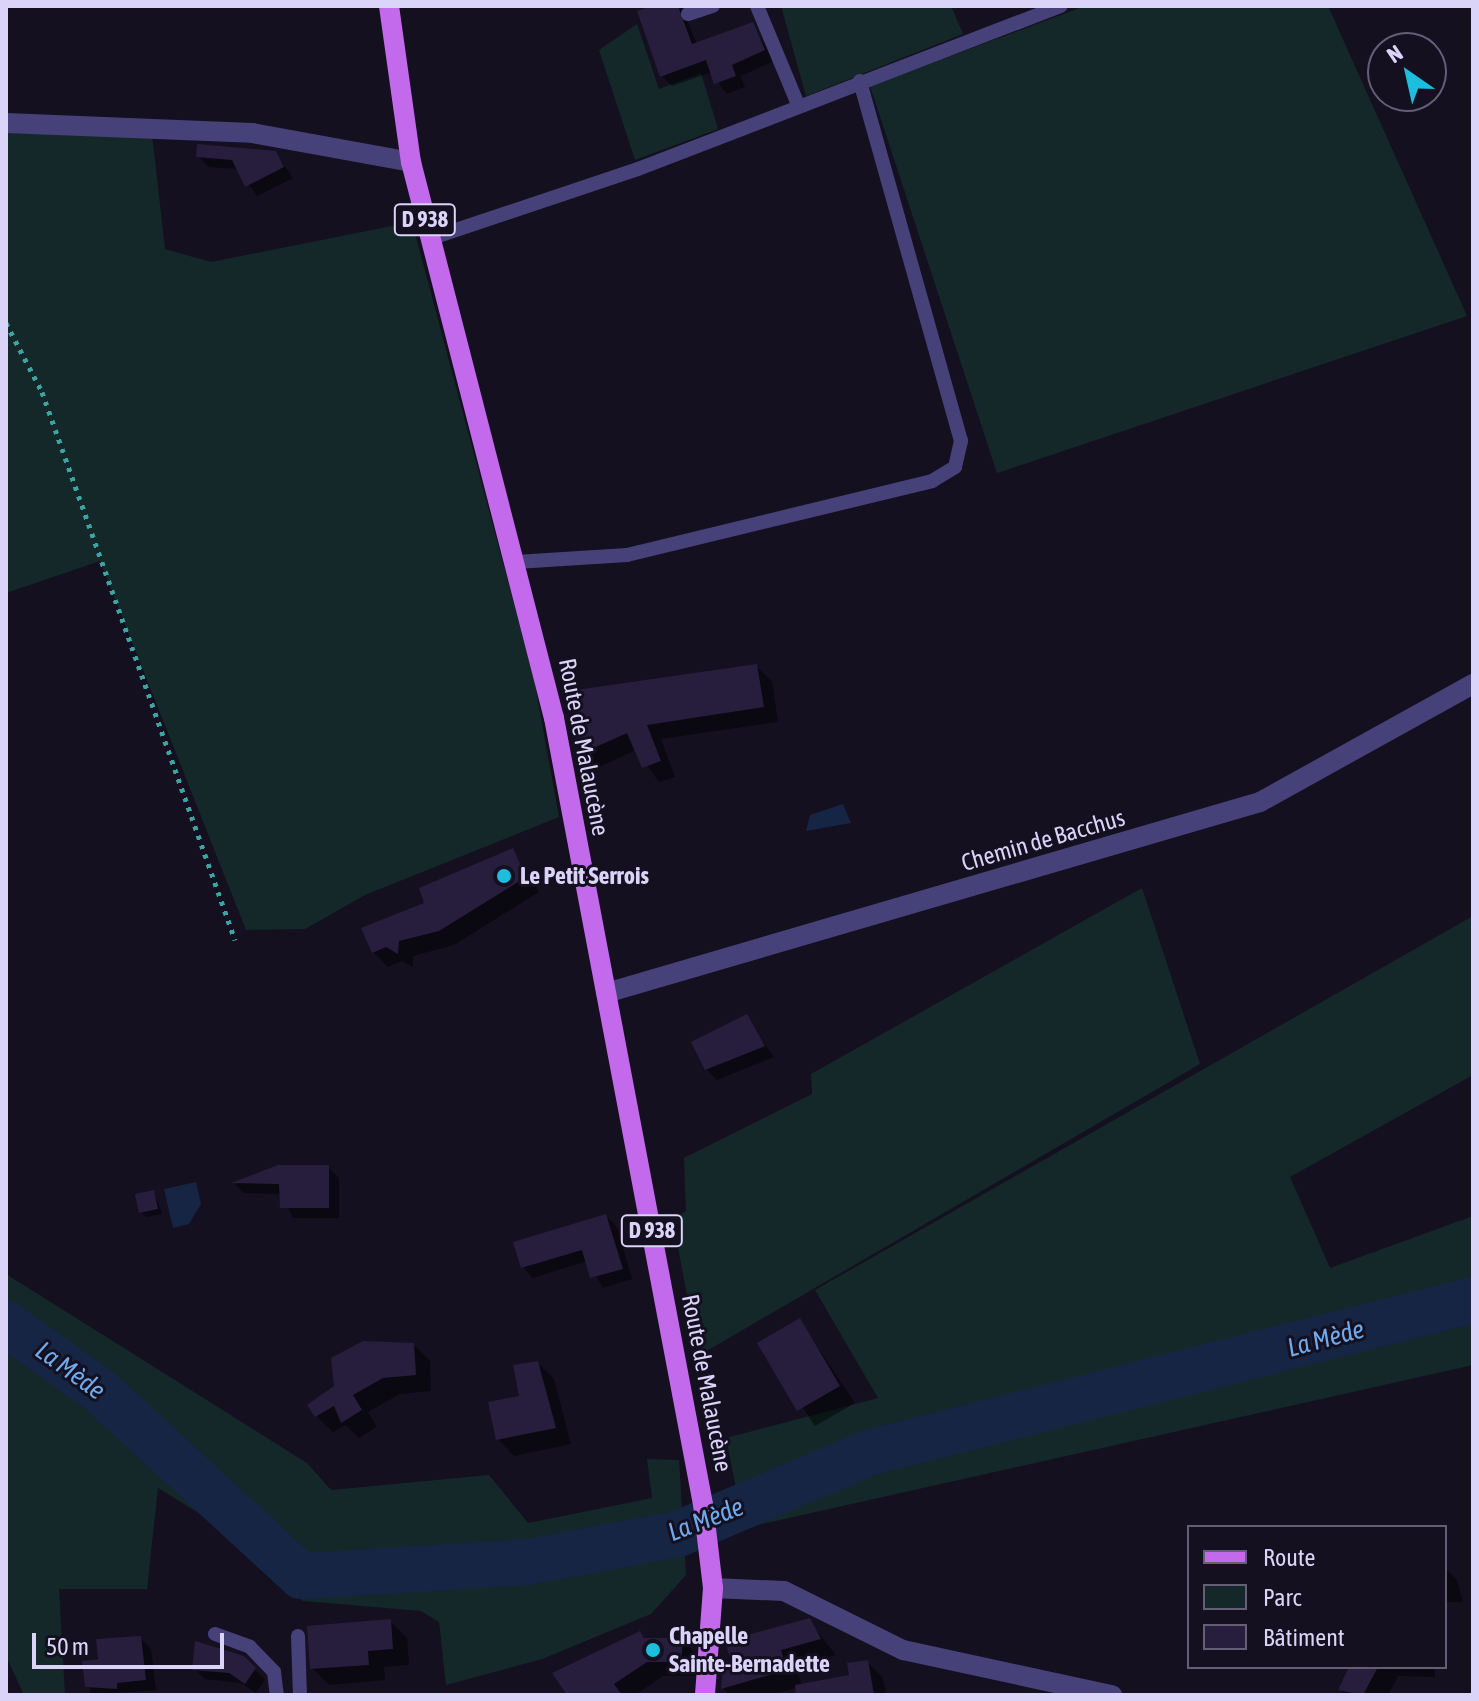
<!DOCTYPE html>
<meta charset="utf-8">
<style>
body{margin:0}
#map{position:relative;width:1479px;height:1701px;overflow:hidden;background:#141020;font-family:"Asap Condensed",sans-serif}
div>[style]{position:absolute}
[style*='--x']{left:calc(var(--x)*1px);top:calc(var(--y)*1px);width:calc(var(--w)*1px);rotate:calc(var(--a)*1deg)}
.green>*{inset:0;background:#142829}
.water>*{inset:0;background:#162544}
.shadow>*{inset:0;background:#0007}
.river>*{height:46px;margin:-23px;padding:0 23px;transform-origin:23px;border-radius:23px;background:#162544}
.building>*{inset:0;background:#271e3e}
.path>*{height:5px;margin-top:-2.5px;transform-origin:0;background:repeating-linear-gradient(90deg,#3da4a4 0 4px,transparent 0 10px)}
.service>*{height:14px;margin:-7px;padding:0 7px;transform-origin:7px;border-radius:7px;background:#474179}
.minor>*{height:20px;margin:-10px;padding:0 10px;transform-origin:10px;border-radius:10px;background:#474179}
.primary>*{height:20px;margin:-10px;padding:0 10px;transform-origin:10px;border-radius:10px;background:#c369eb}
.dots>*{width:22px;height:22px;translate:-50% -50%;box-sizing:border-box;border:4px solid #141020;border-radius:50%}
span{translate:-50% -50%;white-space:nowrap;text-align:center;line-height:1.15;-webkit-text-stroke:6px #141020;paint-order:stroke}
.shield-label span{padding:2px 6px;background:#141020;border:2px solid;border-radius:6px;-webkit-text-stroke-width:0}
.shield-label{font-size:22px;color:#dbd4f9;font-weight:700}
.street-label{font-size:24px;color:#dbd4f9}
.poi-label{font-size:24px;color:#dbd4f9;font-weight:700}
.left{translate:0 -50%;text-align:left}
.water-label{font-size:26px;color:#6faaec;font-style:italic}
.frame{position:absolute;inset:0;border:8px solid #dbd4f9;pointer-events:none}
.legend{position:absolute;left:1187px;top:1525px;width:260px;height:144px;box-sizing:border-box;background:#141020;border:2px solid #645e77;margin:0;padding:10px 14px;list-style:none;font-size:24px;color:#dbd4f9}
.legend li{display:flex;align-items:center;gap:16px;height:40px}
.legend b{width:40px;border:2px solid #645e77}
.north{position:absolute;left:1367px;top:32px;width:80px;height:80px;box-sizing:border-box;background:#141020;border:2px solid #645e77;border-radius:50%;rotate:326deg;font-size:22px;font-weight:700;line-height:32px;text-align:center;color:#dbd4f9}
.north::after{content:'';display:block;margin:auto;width:28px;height:36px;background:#1dbddd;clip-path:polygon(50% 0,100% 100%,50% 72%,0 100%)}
.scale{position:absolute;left:32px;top:1633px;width:192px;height:36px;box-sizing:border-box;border:4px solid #dbd4f9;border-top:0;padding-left:10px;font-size:24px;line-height:28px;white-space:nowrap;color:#dbd4f9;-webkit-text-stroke:6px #141020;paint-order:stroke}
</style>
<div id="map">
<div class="green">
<div style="clip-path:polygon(781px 6px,951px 6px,963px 34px,806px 96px)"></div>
<div style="clip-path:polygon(1085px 6px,1328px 6px,1467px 316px,997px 473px,870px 86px)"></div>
<div style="clip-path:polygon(637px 24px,659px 89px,701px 73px,718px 129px,635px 160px,599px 50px)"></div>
<div style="clip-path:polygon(6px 133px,152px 134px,165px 249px,211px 262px,412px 222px,534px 679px,559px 817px,365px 895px,305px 929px,246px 930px,100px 561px,6px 593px)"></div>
<div style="clip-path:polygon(1142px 888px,1200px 1064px,698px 1356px,673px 1220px,686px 1211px,684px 1158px,812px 1094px,811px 1074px)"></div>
<div style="clip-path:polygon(1473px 916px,1473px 1075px,1290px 1177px,1330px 1268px,1473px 1216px,1473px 1365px,744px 1528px,726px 1438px,878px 1398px,815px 1290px)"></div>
<div style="clip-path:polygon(6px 1274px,307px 1463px,331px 1490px,489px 1475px,528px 1523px,652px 1498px,647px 1459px,679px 1460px,686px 1575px,651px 1614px,542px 1659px,446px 1685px,439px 1622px,421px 1611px,303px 1601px,228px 1531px,158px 1488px,147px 1589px,59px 1589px,65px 1695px,24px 1695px,6px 1656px)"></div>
</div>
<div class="water">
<div style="clip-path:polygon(843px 804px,851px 823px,806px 831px,810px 815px)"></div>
<div style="clip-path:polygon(196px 1182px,201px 1204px,189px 1224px,173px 1228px,164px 1189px)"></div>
</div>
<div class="shadow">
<div style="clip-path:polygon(657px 6px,681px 6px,697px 44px,752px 24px,774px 61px,741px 76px,745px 87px,726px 94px,712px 72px,672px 86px,662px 76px)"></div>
<div style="clip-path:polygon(275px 152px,293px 178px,257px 196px,239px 169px,209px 167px,198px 156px)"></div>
<div style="clip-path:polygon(756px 666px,772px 681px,778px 722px,661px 739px,675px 777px,659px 782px,636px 750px,597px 768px,582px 753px)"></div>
<div style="clip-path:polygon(512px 850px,539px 892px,454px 945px,413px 956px,413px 967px,402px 961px,388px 967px,373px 952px,427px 904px,421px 889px)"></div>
<div style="clip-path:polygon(746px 1017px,774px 1057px,717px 1080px,706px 1069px)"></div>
<div style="clip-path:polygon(278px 1167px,328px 1167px,339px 1178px,339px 1218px,293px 1218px,281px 1194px,244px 1193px,235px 1184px)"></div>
<div style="clip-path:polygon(154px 1192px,162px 1214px,146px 1217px,141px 1212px)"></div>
<div style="clip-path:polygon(606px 1216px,617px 1227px,632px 1279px,603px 1288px,587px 1261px,533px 1278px,523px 1267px)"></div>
<div style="clip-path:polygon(800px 1321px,855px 1403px,815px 1426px,760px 1344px)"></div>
<div style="clip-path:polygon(414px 1345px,430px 1361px,431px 1391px,400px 1394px,368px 1412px,377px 1427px,359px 1438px,346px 1425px,333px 1432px,316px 1416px)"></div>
<div style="clip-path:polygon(538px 1363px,554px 1379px,571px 1444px,514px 1456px,498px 1439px)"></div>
<div style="clip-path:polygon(1445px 1568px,1457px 1580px,1463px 1602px,1445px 1602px)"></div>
<div style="clip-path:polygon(390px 1621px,407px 1638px,409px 1665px,384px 1667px,385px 1680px,329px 1685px,312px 1668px)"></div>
<div style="clip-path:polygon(809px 1621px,836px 1655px,796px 1666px,802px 1686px,772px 1695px,730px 1695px,723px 1688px)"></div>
<div style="clip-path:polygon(640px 1633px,647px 1640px,682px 1640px,697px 1655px,696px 1676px,663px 1676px,635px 1695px,569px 1695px)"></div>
<div style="clip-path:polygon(141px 1639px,151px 1649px,156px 1690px,91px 1695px,85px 1663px)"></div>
<div style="clip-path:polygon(243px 1657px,265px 1680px,256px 1693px,241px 1683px,205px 1679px,194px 1669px)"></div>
<div style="clip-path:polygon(867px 1662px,883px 1678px,886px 1695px,825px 1695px)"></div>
<div style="clip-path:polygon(1351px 1667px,1435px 1667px,1435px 1677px,1398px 1676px,1388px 1695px,1346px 1695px,1340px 1690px)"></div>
</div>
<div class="river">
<div style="--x:6;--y:1324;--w:115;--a:35.5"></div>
<div style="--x:100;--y:1391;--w:273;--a:42.6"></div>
<div style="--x:301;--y:1576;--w:226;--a:-3.5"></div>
<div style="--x:527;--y:1562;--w:154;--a:-10.5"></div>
<div style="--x:678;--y:1534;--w:210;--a:-23"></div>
<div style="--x:871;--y:1452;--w:621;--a:-14.17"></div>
</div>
<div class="building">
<div style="clip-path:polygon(651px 6px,678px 6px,692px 44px,753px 22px,765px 50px,732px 65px,736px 76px,714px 84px,706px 60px,660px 77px,637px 11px)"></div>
<div style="clip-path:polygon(197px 144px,276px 151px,284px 167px,245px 187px,232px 160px,196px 157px)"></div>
<div style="clip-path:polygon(757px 664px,764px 707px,647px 725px,661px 761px,642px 768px,627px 733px,580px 754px,569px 691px)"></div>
<div style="clip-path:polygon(513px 848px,526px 877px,439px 931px,399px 941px,398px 954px,386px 947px,372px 953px,361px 928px,424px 903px,419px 888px)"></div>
<div style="clip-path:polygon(747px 1014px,765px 1046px,705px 1070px,691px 1042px)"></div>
<div style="clip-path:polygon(278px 1165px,329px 1165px,329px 1208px,280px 1208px,279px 1184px,231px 1183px)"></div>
<div style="clip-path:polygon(154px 1190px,158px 1209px,139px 1213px,135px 1194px)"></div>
<div style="clip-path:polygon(606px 1214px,623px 1269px,590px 1278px,582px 1250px,521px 1268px,513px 1242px)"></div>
<div style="clip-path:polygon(800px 1318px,840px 1386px,797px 1411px,757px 1343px)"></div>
<div style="clip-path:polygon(363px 1341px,414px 1343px,416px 1375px,383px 1378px,353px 1395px,362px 1410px,341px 1423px,334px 1406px,315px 1417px,307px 1405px,334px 1386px,331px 1358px)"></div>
<div style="clip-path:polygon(538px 1361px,556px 1428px,496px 1440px,488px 1402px,519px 1396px,513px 1365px)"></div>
<div style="clip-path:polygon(810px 1618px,821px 1639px,781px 1650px,787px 1670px,721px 1689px,723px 1669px,732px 1665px,725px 1641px)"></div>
<div style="clip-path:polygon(391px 1619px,393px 1649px,368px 1651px,369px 1665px,310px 1669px,307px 1626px)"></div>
<div style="clip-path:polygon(640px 1631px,644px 1638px,683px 1638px,681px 1662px,647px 1662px,614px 1684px,622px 1695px,567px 1695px,552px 1673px)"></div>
<div style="clip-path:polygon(141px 1636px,146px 1680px,117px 1683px,117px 1689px,85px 1687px,82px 1661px,98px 1659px,96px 1639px)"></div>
<div style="clip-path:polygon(195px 1641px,244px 1656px,256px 1668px,245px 1684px,229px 1673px,192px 1670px)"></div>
<div style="clip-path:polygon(868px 1660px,874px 1695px,796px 1695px,795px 1685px,849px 1675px,847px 1663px)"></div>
<div style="clip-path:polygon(1349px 1667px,1378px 1667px,1363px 1695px,1338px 1690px)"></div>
</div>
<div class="path">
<div style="--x:6;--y:323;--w:78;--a:62.4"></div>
<div style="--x:42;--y:392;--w:581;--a:70.6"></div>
</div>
<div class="service">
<div style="--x:757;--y:6;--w:109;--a:67.4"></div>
<div style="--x:688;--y:14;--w:26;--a:-18"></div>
<div style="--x:429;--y:239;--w:220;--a:-18.5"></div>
<div style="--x:638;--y:169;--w:453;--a:-21.1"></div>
<div style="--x:516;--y:562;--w:111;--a:-3.6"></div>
<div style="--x:627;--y:555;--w:314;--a:-13.6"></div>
<div style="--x:932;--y:481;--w:27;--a:-31"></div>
<div style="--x:955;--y:467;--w:27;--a:-77"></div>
<div style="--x:961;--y:441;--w:374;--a:-105.7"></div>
<div style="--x:215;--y:1634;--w:37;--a:20"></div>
<div style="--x:250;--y:1647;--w:35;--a:46"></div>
<div style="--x:274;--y:1672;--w:23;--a:83"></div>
<div style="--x:298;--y:1636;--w:59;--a:88.1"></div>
</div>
<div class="minor">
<div style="--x:6;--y:123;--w:246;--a:2.3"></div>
<div style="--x:252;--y:133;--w:162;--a:10.3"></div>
<div style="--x:606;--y:993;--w:681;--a:-16.28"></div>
<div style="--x:1260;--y:802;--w:244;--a:-29"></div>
<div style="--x:713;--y:1588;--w:71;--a:2.4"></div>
<div style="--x:784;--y:1591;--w:133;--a:26.4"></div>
<div style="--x:903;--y:1650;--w:214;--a:12.2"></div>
</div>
<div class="primary">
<div style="--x:389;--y:6;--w:158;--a:82"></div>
<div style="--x:411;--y:162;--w:574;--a:75.58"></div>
<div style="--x:554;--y:718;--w:800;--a:79.27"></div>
<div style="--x:703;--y:1504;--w:85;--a:83.2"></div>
<div style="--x:713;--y:1588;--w:107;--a:94.3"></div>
</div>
<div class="dots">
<div style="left:504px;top:876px;background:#1dbddd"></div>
<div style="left:653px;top:1650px;background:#1dbddd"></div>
</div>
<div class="shield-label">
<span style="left:425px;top:220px">D 938</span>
<span style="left:652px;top:1231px">D 938</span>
</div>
<div class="street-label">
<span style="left:584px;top:747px;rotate:79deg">Route de Malaucène</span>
<span style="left:1043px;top:840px;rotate:-16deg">Chemin de Bacchus</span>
<span style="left:707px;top:1383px;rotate:79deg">Route de Malaucène</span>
</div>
<div class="poi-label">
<span class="left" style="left:520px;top:876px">Le Petit Serrois</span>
<span class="left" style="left:669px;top:1650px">Chapelle<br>Sainte-Bernadette</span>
</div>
<div class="water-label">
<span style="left:1326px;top:1339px;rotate:-15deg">La Mède</span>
<span style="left:70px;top:1371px;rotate:36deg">La Mède</span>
<span style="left:706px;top:1520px;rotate:-21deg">La Mède</span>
</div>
<div class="frame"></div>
<ul class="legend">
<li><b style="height:10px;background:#c369eb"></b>Route</li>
<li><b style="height:22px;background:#142829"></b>Parc</li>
<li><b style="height:22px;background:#271e3e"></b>Bâtiment</li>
</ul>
<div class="north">N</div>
<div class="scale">50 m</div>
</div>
